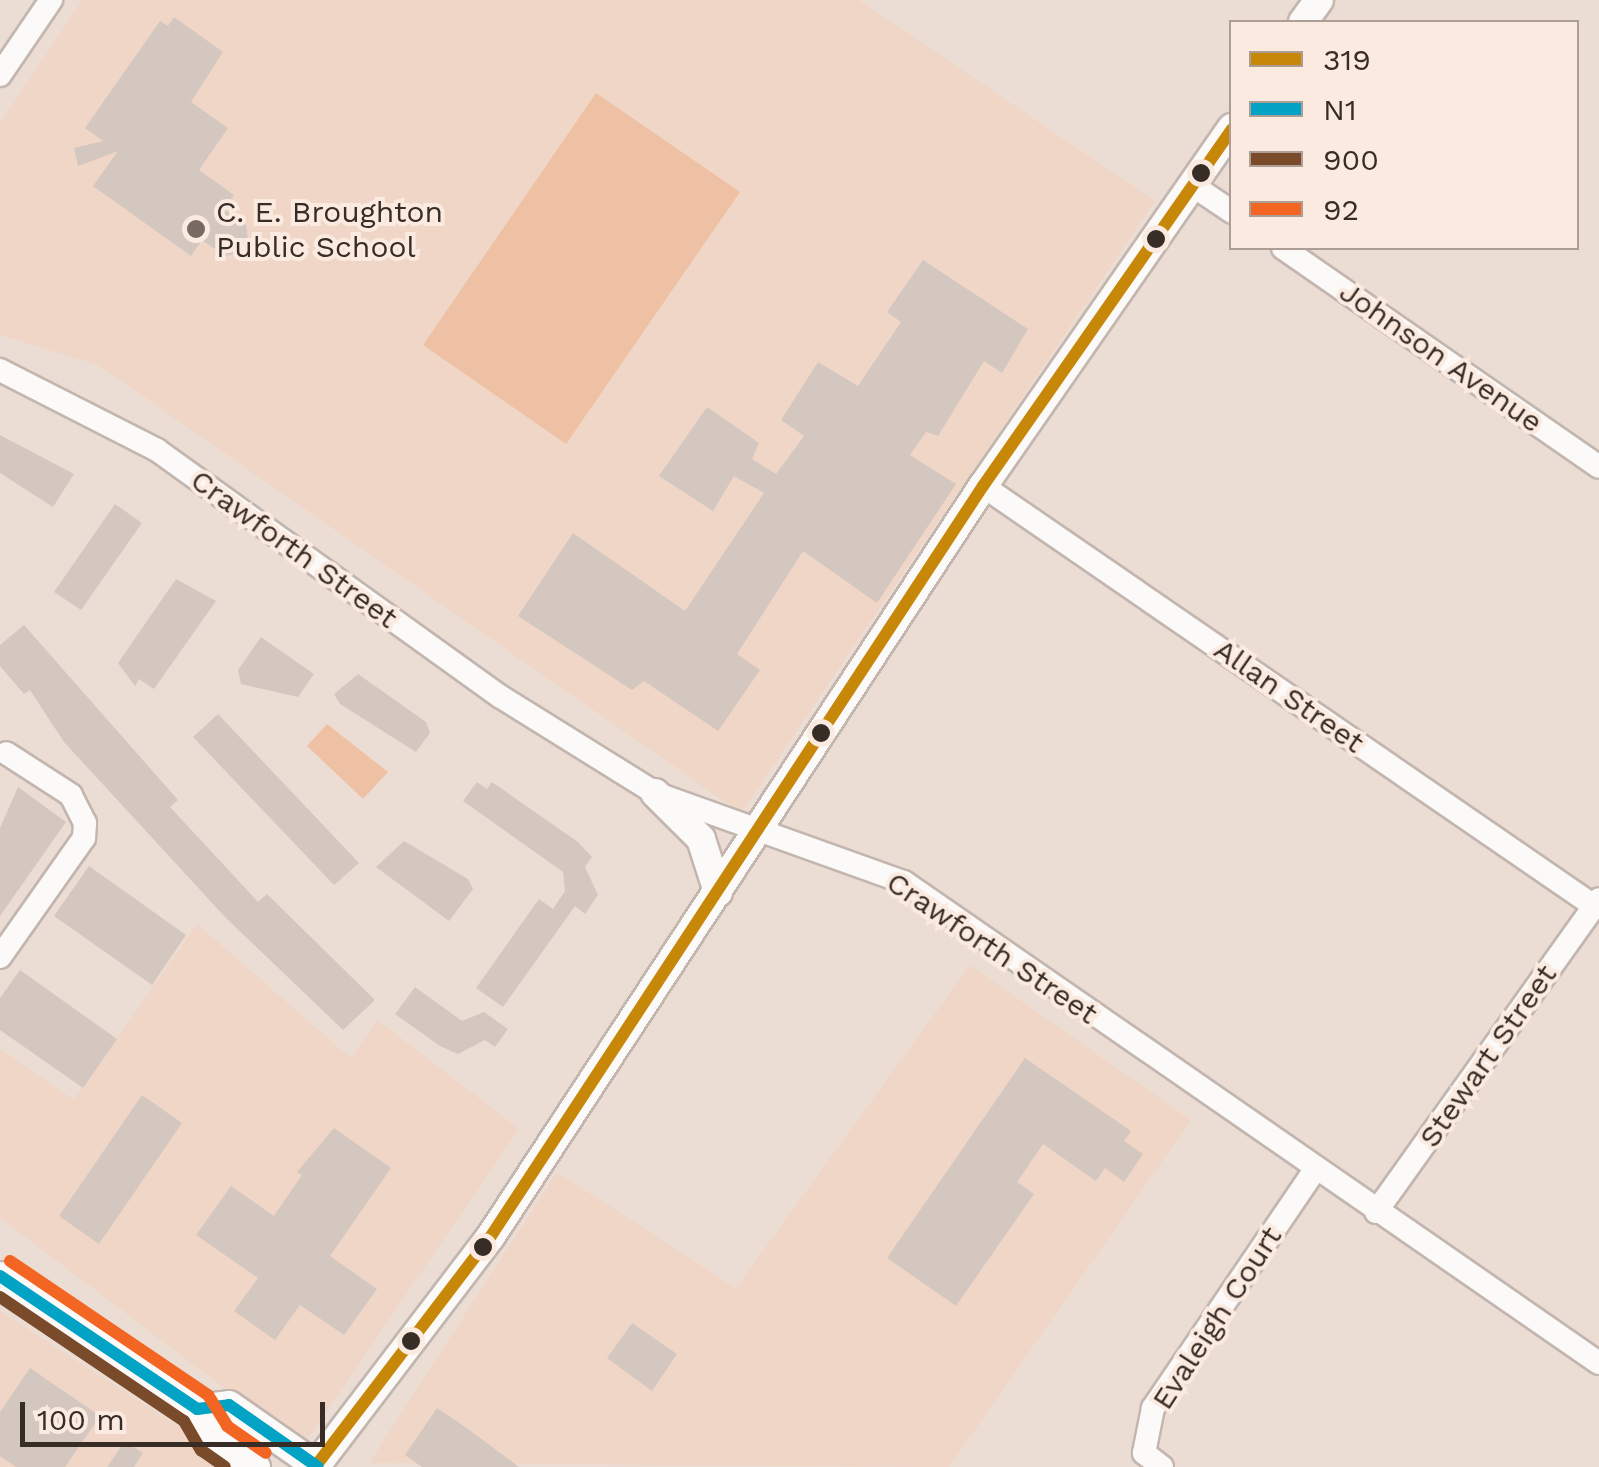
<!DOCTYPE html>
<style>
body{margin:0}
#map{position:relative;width:1599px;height:1467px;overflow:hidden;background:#ecddd4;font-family:"Work Sans",sans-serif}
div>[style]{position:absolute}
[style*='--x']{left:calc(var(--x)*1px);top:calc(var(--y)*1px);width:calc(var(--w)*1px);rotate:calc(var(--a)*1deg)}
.built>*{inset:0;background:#f0d6c6}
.green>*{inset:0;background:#eec1a4}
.building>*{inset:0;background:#d3c7c0}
.roads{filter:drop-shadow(2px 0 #c2b6af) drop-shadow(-2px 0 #c2b6af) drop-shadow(0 2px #c2b6af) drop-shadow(0 -2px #c2b6af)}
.minor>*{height:22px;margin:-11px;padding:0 11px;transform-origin:11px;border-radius:11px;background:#fcfaf9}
.major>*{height:28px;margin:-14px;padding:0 14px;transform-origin:14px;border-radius:14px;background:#fcfaf9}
.bus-1>*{height:12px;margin:-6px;padding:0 6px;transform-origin:6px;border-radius:6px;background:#c7880a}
.bus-2>*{height:12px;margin:-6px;padding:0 6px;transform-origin:6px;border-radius:6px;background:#03a3c6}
.bus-3>*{height:12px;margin:-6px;padding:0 6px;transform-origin:6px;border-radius:6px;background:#7a4b2a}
.bus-4>*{height:12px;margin:-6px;padding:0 6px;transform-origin:6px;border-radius:6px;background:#f26522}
.dots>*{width:28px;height:28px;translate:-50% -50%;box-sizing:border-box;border:5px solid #fbeadf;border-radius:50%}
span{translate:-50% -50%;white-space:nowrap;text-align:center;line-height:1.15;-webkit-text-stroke:8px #fbeadf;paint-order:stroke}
.poi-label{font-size:30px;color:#372c26}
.left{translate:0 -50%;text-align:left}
.street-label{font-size:30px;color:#372c26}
.legend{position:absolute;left:1229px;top:20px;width:350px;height:230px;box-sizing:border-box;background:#fbeadf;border:2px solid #ad9e95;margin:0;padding:12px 18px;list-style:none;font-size:30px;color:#372c26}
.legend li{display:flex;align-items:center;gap:20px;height:50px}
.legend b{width:50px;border:2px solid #ad9e95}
.scale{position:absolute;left:20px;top:1402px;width:305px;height:45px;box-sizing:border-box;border:5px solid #372c26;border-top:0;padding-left:12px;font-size:30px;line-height:35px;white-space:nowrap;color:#372c26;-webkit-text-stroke:8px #fbeadf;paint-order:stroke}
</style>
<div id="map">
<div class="built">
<div style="clip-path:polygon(82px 0,859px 0,1155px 201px,741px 813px,98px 365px,0 335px,0 124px)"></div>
<div style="clip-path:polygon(197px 924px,351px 1058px,378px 1020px,519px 1129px,302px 1447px,0 1218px,0 1049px,74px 1100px)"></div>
<div style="clip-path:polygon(970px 965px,1191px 1120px,949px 1467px,369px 1463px,557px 1172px,736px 1288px)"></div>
<div style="clip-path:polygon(0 1311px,241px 1467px,0 1467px)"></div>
</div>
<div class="green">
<div style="clip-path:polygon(596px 93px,740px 192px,566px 444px,423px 345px)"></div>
<div style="clip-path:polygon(327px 724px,388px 772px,363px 799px,307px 746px)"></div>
</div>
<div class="building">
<div style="clip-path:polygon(174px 17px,223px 52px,191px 102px,228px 128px,199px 170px,234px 195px,224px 209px,246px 225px,248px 239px,238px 253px,225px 256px,202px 240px,191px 256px,93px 186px,118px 151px,78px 166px,74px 148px,103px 141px,85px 128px,160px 21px,168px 26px)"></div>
<div style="clip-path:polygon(923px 260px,1028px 329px,1002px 373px,984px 361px,938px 436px,926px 432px,910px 455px,956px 484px,877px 603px,803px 551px,737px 654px,760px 670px,718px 731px,644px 681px,632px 690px,518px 616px,573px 533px,685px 611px,764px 493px,734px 476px,713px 511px,659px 476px,707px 407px,759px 443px,752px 459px,776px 474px,804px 436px,781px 420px,818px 362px,858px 386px,901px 322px,887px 312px)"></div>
<div style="clip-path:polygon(0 435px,74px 474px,53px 507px,0 473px)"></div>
<div style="clip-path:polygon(115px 504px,142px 523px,81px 610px,54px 592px)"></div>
<div style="clip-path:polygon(176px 579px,216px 601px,154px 689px,139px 679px,135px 686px,118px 663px)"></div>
<div style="clip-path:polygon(24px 625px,178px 800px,170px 807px,258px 902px,267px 894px,375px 1000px,343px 1030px,225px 917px,64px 742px,30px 690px,24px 694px,0 666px,0 645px)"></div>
<div style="clip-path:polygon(261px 637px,314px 674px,298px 697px,241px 684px,238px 670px)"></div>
<div style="clip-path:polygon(358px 674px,426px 722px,430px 733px,416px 752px,340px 704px,334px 694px)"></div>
<div style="clip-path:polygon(218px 714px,359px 863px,334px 885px,193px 737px)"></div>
<div style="clip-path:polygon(477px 782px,487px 789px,492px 782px,578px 842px,592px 857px,585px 867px,598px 895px,585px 914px,575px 906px,503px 1007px,476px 988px,539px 899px,553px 909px,565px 891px,563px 872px,463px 801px)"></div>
<div style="clip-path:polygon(18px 787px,66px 822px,0 916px,0 828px)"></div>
<div style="clip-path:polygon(404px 841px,468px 879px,473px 889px,449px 921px,376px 867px)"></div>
<div style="clip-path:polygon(89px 866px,186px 935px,152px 985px,54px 916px)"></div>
<div style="clip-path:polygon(20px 970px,117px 1039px,83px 1088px,0 1030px,0 998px)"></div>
<div style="clip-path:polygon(415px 987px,462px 1021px,484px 1012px,508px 1029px,495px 1047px,485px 1040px,458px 1054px,440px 1046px,395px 1014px)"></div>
<div style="clip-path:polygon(1025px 1058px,1131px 1131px,1124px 1141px,1143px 1154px,1124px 1182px,1105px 1168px,1096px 1181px,1043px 1144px,1017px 1182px,1034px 1194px,956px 1306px,887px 1258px)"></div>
<div style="clip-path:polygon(142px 1095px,182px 1123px,99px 1244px,59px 1216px)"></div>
<div style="clip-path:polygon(334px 1128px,391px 1168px,330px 1256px,377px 1289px,344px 1335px,300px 1305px,275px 1340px,234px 1311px,258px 1278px,196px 1235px,231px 1186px,274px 1216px,302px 1175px,297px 1172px)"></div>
<div style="clip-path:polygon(632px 1323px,677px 1354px,652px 1391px,607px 1358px)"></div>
<div style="clip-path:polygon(30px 1368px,100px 1416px,65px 1467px,16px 1467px,0 1456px,0 1412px)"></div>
<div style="clip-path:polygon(437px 1408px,468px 1429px,519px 1467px,422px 1467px,405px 1455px)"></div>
<div style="clip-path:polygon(125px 1441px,143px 1453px,134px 1467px,107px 1467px)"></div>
</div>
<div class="roads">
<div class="minor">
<div style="--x:0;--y:75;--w:91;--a:-55.8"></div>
<div style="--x:1192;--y:185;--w:48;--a:34"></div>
<div style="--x:1283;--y:248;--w:384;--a:34.7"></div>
<div style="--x:0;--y:370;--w:176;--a:27"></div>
<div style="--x:157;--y:450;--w:423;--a:35.7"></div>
<div style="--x:501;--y:697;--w:181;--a:31.9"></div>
<div style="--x:655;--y:793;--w:264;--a:19.7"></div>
<div style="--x:904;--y:882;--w:845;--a:34.69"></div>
<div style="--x:983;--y:486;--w:741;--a:34.5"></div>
<div style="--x:0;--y:957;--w:146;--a:-54.8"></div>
<div style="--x:84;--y:838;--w:15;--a:-86"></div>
<div style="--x:85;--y:823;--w:31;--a:-117"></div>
<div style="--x:71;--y:795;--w:77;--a:-147.1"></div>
<div style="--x:1376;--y:1212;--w:384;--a:-54.5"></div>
<div style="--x:1162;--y:1467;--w:23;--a:-142"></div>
<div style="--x:1144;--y:1453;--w:46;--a:-78.7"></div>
<div style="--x:1153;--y:1408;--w:288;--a:-55.8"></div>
</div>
<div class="major">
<div style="--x:1303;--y:22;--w:27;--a:-54"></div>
<div style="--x:655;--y:793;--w:65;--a:45"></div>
<div style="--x:701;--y:839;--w:56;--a:72.2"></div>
<div style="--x:0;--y:1276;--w:238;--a:34"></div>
<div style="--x:197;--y:1409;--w:34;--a:60"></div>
<div style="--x:214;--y:1438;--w:51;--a:34.6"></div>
<div style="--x:197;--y:1409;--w:32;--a:-7"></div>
<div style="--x:229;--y:1405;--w:108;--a:34.9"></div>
<div style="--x:315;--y:1467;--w:290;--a:-52.7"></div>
<div style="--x:491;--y:1236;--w:897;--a:-56.74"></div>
<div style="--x:983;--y:486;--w:436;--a:-55.2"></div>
</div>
</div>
<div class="bus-1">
<div style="--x:315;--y:1467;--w:290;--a:-52.7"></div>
<div style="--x:491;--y:1236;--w:897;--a:-56.74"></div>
<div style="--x:983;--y:486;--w:435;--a:-55.1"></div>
</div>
<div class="bus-2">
<div style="--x:0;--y:1276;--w:238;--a:34"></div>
<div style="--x:197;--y:1409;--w:32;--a:-7"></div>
<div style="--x:229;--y:1405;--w:108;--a:34.9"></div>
</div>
<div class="bus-3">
<div style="--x:0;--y:1297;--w:222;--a:34"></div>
<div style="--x:184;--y:1421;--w:34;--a:60"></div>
<div style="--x:201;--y:1450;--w:29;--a:35"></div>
</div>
<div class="bus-4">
<div style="--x:10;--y:1261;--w:239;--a:34.1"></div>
<div style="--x:208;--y:1395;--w:36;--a:58"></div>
<div style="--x:227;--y:1426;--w:47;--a:34.7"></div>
</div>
<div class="dots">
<div style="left:1201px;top:173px;background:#372c26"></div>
<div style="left:196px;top:229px;background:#766a63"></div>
<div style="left:1156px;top:239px;background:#372c26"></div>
<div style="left:821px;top:733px;background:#372c26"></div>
<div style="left:483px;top:1247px;background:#372c26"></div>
<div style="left:411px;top:1341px;background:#372c26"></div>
</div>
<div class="poi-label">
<span class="left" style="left:216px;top:229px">C. E. Broughton<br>Public School</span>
</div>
<div class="street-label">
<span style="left:1441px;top:357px;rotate:35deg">Johnson Avenue</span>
<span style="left:294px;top:549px;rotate:36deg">Crawforth Street</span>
<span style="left:1289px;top:696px;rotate:35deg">Allan Street</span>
<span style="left:992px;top:948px;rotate:34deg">Crawforth Street</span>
<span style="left:1488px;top:1056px;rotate:-55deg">Stewart Street</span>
<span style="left:1217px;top:1318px;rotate:-57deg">Evaleigh Court</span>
</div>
<ul class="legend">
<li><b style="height:12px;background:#c7880a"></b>319</li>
<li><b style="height:12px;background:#03a3c6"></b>N1</li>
<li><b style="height:12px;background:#7a4b2a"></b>900</li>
<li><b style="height:12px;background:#f26522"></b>92</li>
</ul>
<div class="scale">100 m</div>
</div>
